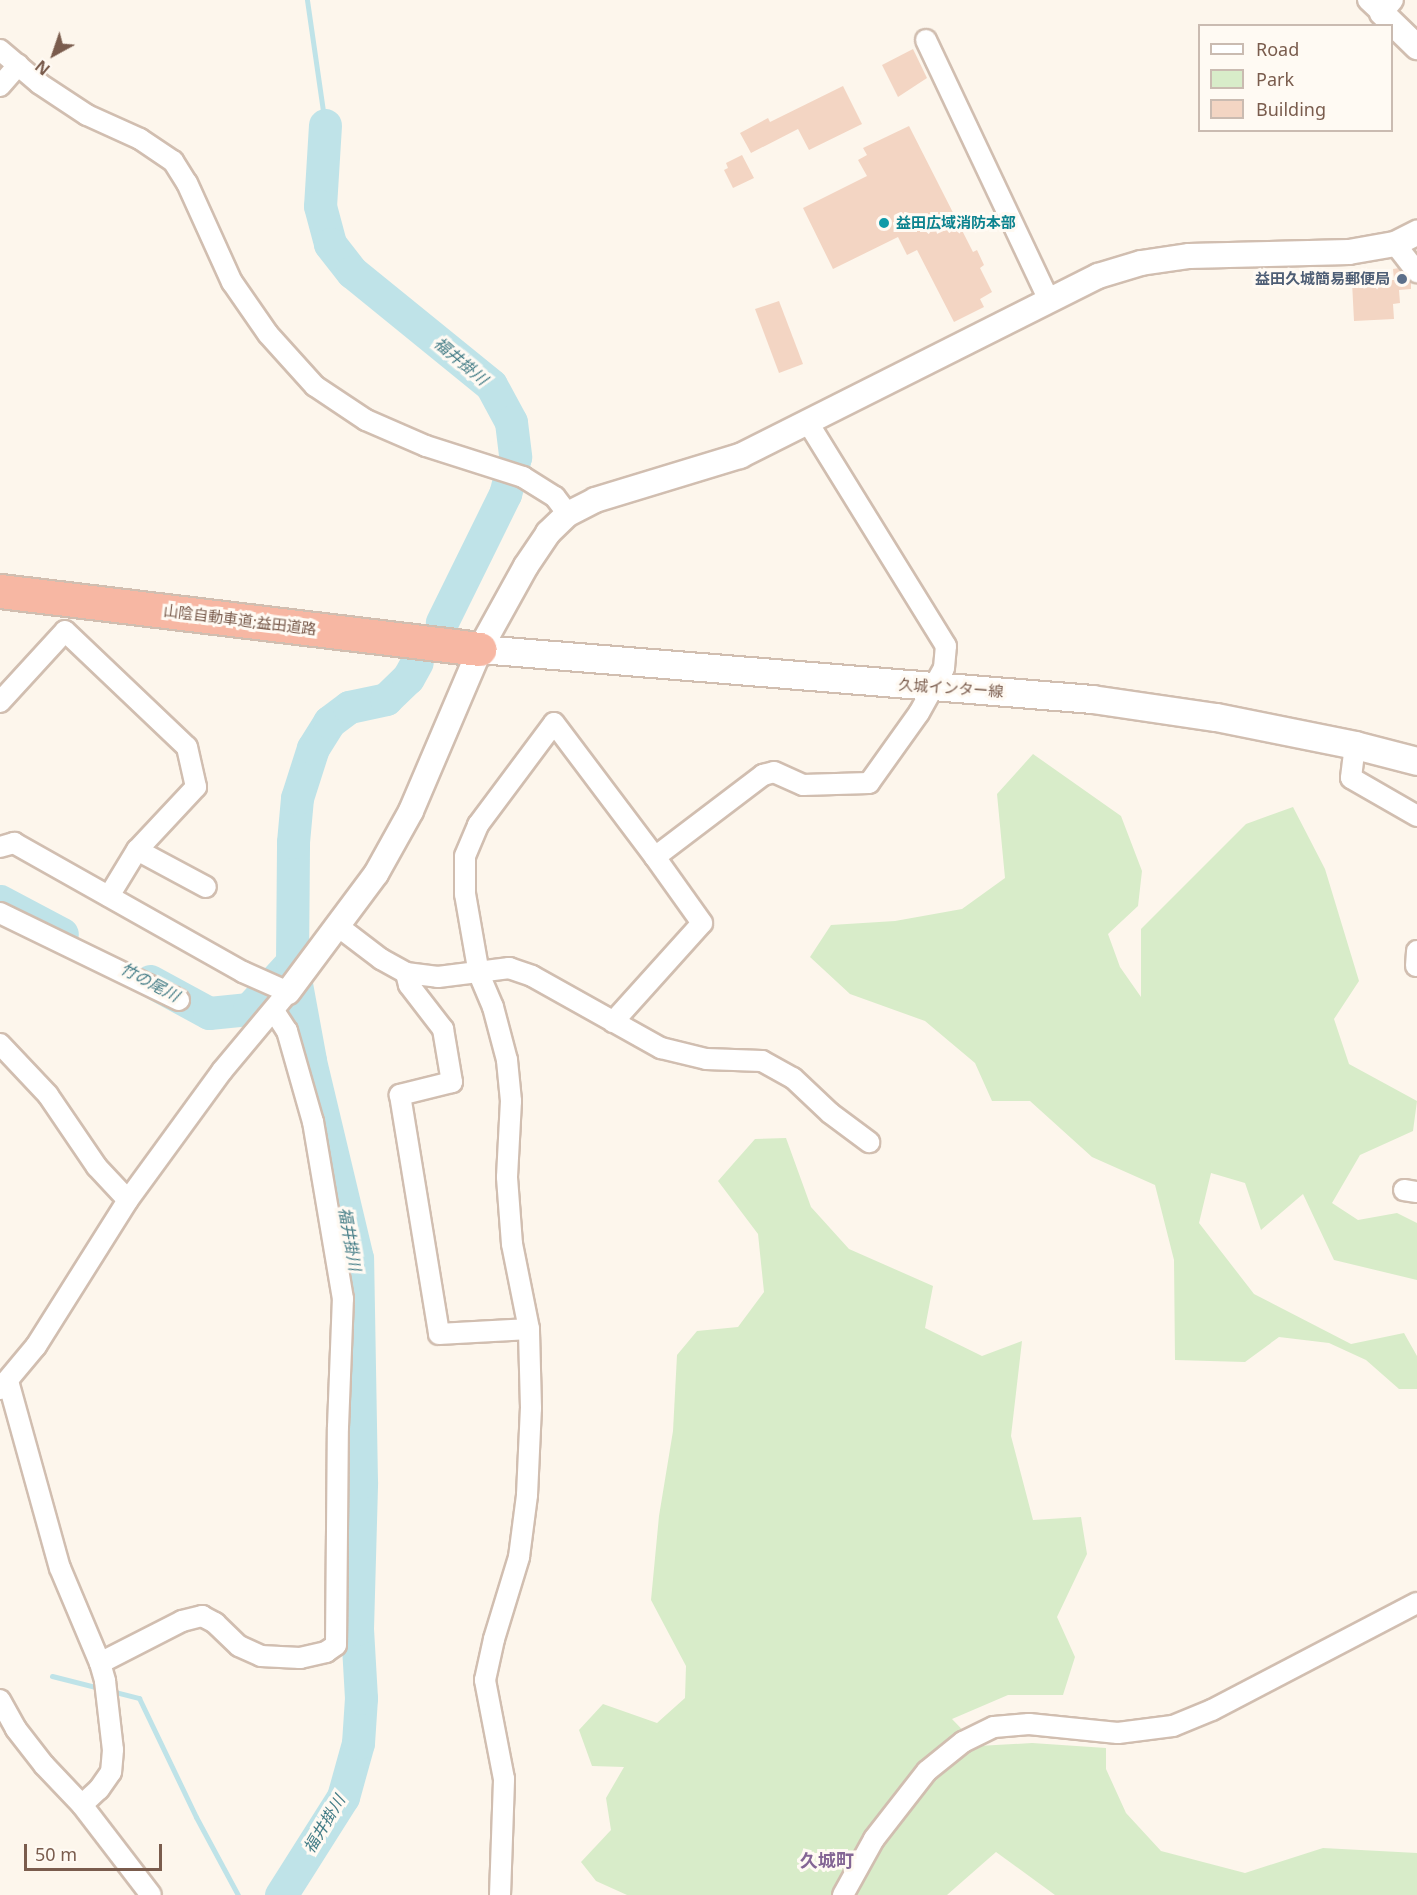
<!DOCTYPE html>
<meta charset="utf-8">
<style>
body{margin:0}
#map{position:relative;width:1417px;height:1895px;overflow:hidden;background:#fdf6ec;font-family:"Noto Sans","Noto Sans JP",sans-serif}
div>[style]{position:absolute}
[style*='--x']{left:calc(var(--x)*1px);top:calc(var(--y)*1px);width:calc(var(--w)*1px);rotate:calc(var(--a)*1deg)}
.green>*{inset:0;background:#d8ecc9}
.stream>*{height:5px;margin:-2.5px;padding:0 2.5px;transform-origin:2.5px;border-radius:2.5px;background:#bfe3e8}
.river>*{height:33px;margin:-16.5px;padding:0 16.5px;transform-origin:16.5px;border-radius:16.5px;background:#bfe3e8}
.building>*{inset:0;background:#f3d5c3}
.roads{filter:drop-shadow(2px 0 #d1beb0) drop-shadow(-2px 0 #d1beb0) drop-shadow(0 2px #d1beb0) drop-shadow(0 -2px #d1beb0)}
.minor>*{height:20px;margin:-10px;padding:0 10px;transform-origin:10px;border-radius:10px;background:#fff}
.tertiary>*{height:24px;margin:-12px;padding:0 12px;transform-origin:12px;border-radius:12px;background:#fff}
.secondary>*{height:27px;margin:-13.5px;padding:0 13.5px;transform-origin:13.5px;border-radius:13.5px;background:#fff}
.motorway>*{height:33px;margin:-16.5px;padding:0 16.5px;transform-origin:16.5px;border-radius:16.5px;background:#f7b7a3}
.dots>*{width:16px;height:16px;translate:-50% -50%;box-sizing:border-box;border:3px solid #fffaf3;border-radius:50%}
span{translate:-50% -50%;white-space:nowrap;text-align:center;line-height:1.15;-webkit-text-stroke:6px #fffaf3;paint-order:stroke}
.culture-label{font-size:15px;color:#0d838f;font-weight:700}
.left{translate:0 -50%;text-align:left}
.service-label{font-size:15px;color:#4e5e75;font-weight:700}
.right{translate:-100% -50%;text-align:right}
.street-label{font-size:15px;color:#7a5c4d}
.water-label{font-size:16px;color:#437c86;font-style:italic}
.quarter-label{font-size:18px;color:#846695;font-weight:700}
.legend{position:absolute;left:1198px;top:24px;width:195px;height:108px;box-sizing:border-box;background:#fffaf3;border:2px solid #cabbb1;margin:0;padding:8px 10px;list-style:none;font-size:18px;color:#7a5c4d}
.legend li{display:flex;align-items:center;gap:12px;height:30px}
.legend b{width:30px;border:2px solid #cabbb1}
.north{position:absolute;left:24px;top:24px;width:60px;height:60px;-webkit-text-stroke:4px #fffaf3;paint-order:stroke;rotate:220deg;font-size:16px;font-weight:700;line-height:24px;text-align:center;color:#7a5c4d}
.north::after{content:'';display:block;margin:auto;width:21px;height:27px;background:#7a5c4d;clip-path:polygon(50% 0,100% 100%,50% 72%,0 100%)}
.scale{position:absolute;left:24px;top:1844px;width:138px;height:27px;box-sizing:border-box;border:3px solid #7a5c4d;border-top:0;padding-left:8px;font-size:18px;line-height:21px;white-space:nowrap;color:#7a5c4d;-webkit-text-stroke:4px #fffaf3;paint-order:stroke}
</style>
<div id="map">
<div class="green">
<div style="clip-path:polygon(1033px 754px,1121px 816px,1142px 871px,1138px 906px,1108px 934px,1120px 967px,1141px 997px,1141px 929px,1246px 824px,1293px 807px,1325px 869px,1359px 981px,1334px 1019px,1349px 1064px,1417px 1101px,1413px 1131px,1360px 1155px,1332px 1203px,1358px 1220px,1397px 1213px,1417px 1223px,1417px 1280px,1334px 1260px,1303px 1194px,1261px 1230px,1245px 1183px,1211px 1173px,1199px 1223px,1254px 1294px,1351px 1344px,1404px 1333px,1417px 1356px,1417px 1389px,1399px 1389px,1366px 1360px,1329px 1343px,1279px 1337px,1245px 1362px,1175px 1360px,1174px 1260px,1155px 1185px,1092px 1157px,1030px 1101px,992px 1101px,975px 1063px,925px 1021px,850px 994px,810px 957px,831px 925px,895px 921px,962px 909px,1005px 878px,997px 794px)"></div>
<div style="clip-path:polygon(786px 1138px,811px 1207px,849px 1249px,933px 1286px,925px 1328px,982px 1356px,1022px 1341px,1011px 1436px,1033px 1520px,1081px 1517px,1087px 1554px,1057px 1617px,1075px 1657px,1063px 1695px,1008px 1695px,952px 1719px,978px 1746px,1032px 1743px,1106px 1748px,1106px 1769px,1126px 1813px,1161px 1851px,1245px 1873px,1323px 1848px,1417px 1853px,1417px 1895px,1055px 1895px,996px 1852px,947px 1895px,627px 1895px,596px 1881px,581px 1862px,611px 1830px,606px 1798px,624px 1767px,592px 1766px,579px 1730px,603px 1704px,657px 1723px,685px 1698px,686px 1666px,651px 1600px,659px 1516px,673px 1431px,677px 1355px,697px 1331px,738px 1327px,764px 1292px,758px 1234px,718px 1181px,755px 1139px)"></div>
</div>
<div class="stream">
<div style="--x:307;--y:0;--w:126;--a:81.8"></div>
<div style="--x:52;--y:1676;--w:90;--a:14.2"></div>
<div style="--x:139;--y:1698;--w:132;--a:64.4"></div>
<div style="--x:196;--y:1817;--w:89;--a:61.7"></div>
</div>
<div class="river">
<div style="--x:325;--y:125;--w:81;--a:93.5"></div>
<div style="--x:320;--y:206;--w:39;--a:75"></div>
<div style="--x:330;--y:244;--w:36;--a:52"></div>
<div style="--x:352;--y:272;--w:179;--a:39.1"></div>
<div style="--x:491;--y:385;--w:42;--a:61.6"></div>
<div style="--x:511;--y:422;--w:35;--a:83"></div>
<div style="--x:515;--y:457;--w:38;--a:105"></div>
<div style="--x:505;--y:494;--w:143;--a:116.2"></div>
<div style="--x:0;--y:901;--w:70;--a:28"></div>
<div style="--x:150;--y:981;--w:67;--a:28.5"></div>
<div style="--x:209;--y:1013;--w:40;--a:-5.7"></div>
<div style="--x:249;--y:1009;--w:64;--a:-47.5"></div>
<div style="--x:281;--y:1895;--w:116;--a:-57.7"></div>
<div style="--x:343;--y:1797;--w:56;--a:-74.5"></div>
<div style="--x:358;--y:1743;--w:45;--a:-86.2"></div>
<div style="--x:361;--y:1698;--w:69;--a:-93.3"></div>
<div style="--x:357;--y:1629;--w:147;--a:-88.4"></div>
<div style="--x:361;--y:1482;--w:224;--a:-91"></div>
<div style="--x:357;--y:1258;--w:204;--a:-103.4"></div>
<div style="--x:310;--y:1060;--w:100;--a:-100.4"></div>
<div style="--x:292;--y:962;--w:120;--a:-89.5"></div>
<div style="--x:293;--y:842;--w:44;--a:-84.8"></div>
<div style="--x:297;--y:798;--w:52;--a:-72.3"></div>
<div style="--x:313;--y:748;--w:31;--a:-58"></div>
<div style="--x:329;--y:722;--w:25;--a:-37"></div>
<div style="--x:349;--y:707;--w:38;--a:-12"></div>
<div style="--x:386;--y:699;--w:30;--a:-44"></div>
<div style="--x:408;--y:678;--w:18;--a:-61"></div>
</div>
<div class="building">
<div style="clip-path:polygon(913px 49px,927px 78px,898px 97px,882px 65px)"></div>
<div style="clip-path:polygon(843px 86px,862px 124px,809px 150px,798px 129px,751px 153px,740px 133px,768px 118px,770px 122px)"></div>
<div style="clip-path:polygon(909px 126px,973px 252px,977px 250px,984px 265px,980px 268px,992px 292px,980px 299px,984px 307px,954px 322px,917px 250px,907px 255px,898px 237px,833px 269px,803px 208px,867px 176px,858px 160px,867px 155px,863px 148px)"></div>
<div style="clip-path:polygon(742px 155px,754px 178px,733px 188px,724px 170px,728px 168px,726px 163px)"></div>
<div style="clip-path:polygon(1399px 268px,1411px 282px,1411px 289px,1399px 290px,1400px 303px,1393px 304px,1394px 319px,1354px 321px,1352px 282px,1394px 280px,1393px 269px)"></div>
<div style="clip-path:polygon(779px 301px,803px 364px,779px 373px,755px 309px)"></div>
</div>
<div class="roads">
<div class="minor">
<div style="--x:1368;--y:0;--w:19;--a:43"></div>
<div style="--x:1382;--y:13;--w:17;--a:-50"></div>
<div style="--x:926;--y:40;--w:288;--a:64.7"></div>
<div style="--x:0;--y:50;--w:52;--a:40.4"></div>
<div style="--x:40;--y:84;--w:56;--a:33.4"></div>
<div style="--x:87;--y:115;--w:58;--a:24.4"></div>
<div style="--x:140;--y:139;--w:40;--a:34"></div>
<div style="--x:173;--y:161;--w:26;--a:58"></div>
<div style="--x:187;--y:183;--w:109;--a:65.6"></div>
<div style="--x:232;--y:282;--w:63;--a:55.3"></div>
<div style="--x:268;--y:334;--w:70;--a:47.9"></div>
<div style="--x:315;--y:386;--w:61;--a:33.7"></div>
<div style="--x:366;--y:420;--w:65;--a:23.4"></div>
<div style="--x:426;--y:446;--w:102;--a:17.7"></div>
<div style="--x:523;--y:477;--w:38;--a:32"></div>
<div style="--x:555;--y:497;--w:21;--a:53"></div>
<div style="--x:0;--y:86;--w:28;--a:-49"></div>
<div style="--x:1395;--y:244;--w:36;--a:52"></div>
<div style="--x:0;--y:702;--w:96;--a:-47.5"></div>
<div style="--x:65;--y:631;--w:168;--a:43.6"></div>
<div style="--x:187;--y:747;--w:41;--a:77.3"></div>
<div style="--x:196;--y:787;--w:86;--a:133.1"></div>
<div style="--x:137;--y:850;--w:54;--a:121.3"></div>
<div style="--x:1355;--y:745;--w:33;--a:97"></div>
<div style="--x:1351;--y:778;--w:76;--a:29.9"></div>
<div style="--x:0;--y:847;--w:15;--a:-16"></div>
<div style="--x:14;--y:843;--w:263;--a:29.4"></div>
<div style="--x:243;--y:972;--w:49;--a:24"></div>
<div style="--x:288;--y:992;--w:103;--a:129.9"></div>
<div style="--x:222;--y:1071;--w:160;--a:126.1"></div>
<div style="--x:128;--y:1200;--w:173;--a:122.2"></div>
<div style="--x:36;--y:1346;--w:56;--a:129.9"></div>
<div style="--x:137;--y:850;--w:78;--a:28.2"></div>
<div style="--x:0;--y:913;--w:199;--a:25.9"></div>
<div style="--x:339;--y:927;--w:53;--a:37.3"></div>
<div style="--x:381;--y:959;--w:29;--a:29"></div>
<div style="--x:406;--y:973;--w:32;--a:7"></div>
<div style="--x:438;--y:977;--w:72;--a:-7.2"></div>
<div style="--x:509;--y:968;--w:24;--a:19"></div>
<div style="--x:532;--y:976;--w:148;--a:29.2"></div>
<div style="--x:661;--y:1048;--w:46;--a:13.7"></div>
<div style="--x:706;--y:1059;--w:56;--a:2"></div>
<div style="--x:762;--y:1061;--w:35;--a:29"></div>
<div style="--x:793;--y:1078;--w:51;--a:43.4"></div>
<div style="--x:830;--y:1113;--w:49;--a:36.6"></div>
<div style="--x:1416;--y:966;--w:15;--a:-86"></div>
<div style="--x:406;--y:973;--w:12;--a:76"></div>
<div style="--x:409;--y:985;--w:56;--a:52.3"></div>
<div style="--x:443;--y:1029;--w:54;--a:80.4"></div>
<div style="--x:452;--y:1082;--w:54;--a:166"></div>
<div style="--x:400;--y:1095;--w:242;--a:80.7"></div>
<div style="--x:439;--y:1334;--w:90;--a:-3.2"></div>
<div style="--x:613;--y:1022;--w:133;--a:-48"></div>
<div style="--x:702;--y:923;--w:81;--a:-125.5"></div>
<div style="--x:0;--y:1044;--w:70;--a:46.7"></div>
<div style="--x:48;--y:1095;--w:87;--a:55.8"></div>
<div style="--x:97;--y:1167;--w:45;--a:46.8"></div>
<div style="--x:1404;--y:1190;--w:13;--a:9"></div>
<div style="--x:8;--y:1381;--w:194;--a:74.5"></div>
<div style="--x:60;--y:1568;--w:103;--a:67.2"></div>
<div style="--x:100;--y:1663;--w:19;--a:74"></div>
<div style="--x:105;--y:1681;--w:69;--a:83.4"></div>
<div style="--x:113;--y:1750;--w:22;--a:95"></div>
<div style="--x:111;--y:1772;--w:21;--a:125"></div>
<div style="--x:99;--y:1789;--w:23;--a:137"></div>
<div style="--x:100;--y:1663;--w:92;--a:-27.1"></div>
<div style="--x:182;--y:1621;--w:21;--a:-14"></div>
<div style="--x:202;--y:1616;--w:15;--a:28"></div>
<div style="--x:215;--y:1623;--w:33;--a:44"></div>
<div style="--x:239;--y:1646;--w:24;--a:24"></div>
<div style="--x:261;--y:1656;--w:39;--a:3"></div>
<div style="--x:300;--y:1658;--w:27;--a:-13"></div>
<div style="--x:326;--y:1652;--w:12;--a:-35"></div>
<div style="--x:336;--y:1645;--w:218;--a:-89.5"></div>
<div style="--x:338;--y:1427;--w:128;--a:-87.8"></div>
<div style="--x:343;--y:1299;--w:180;--a:-99.6"></div>
<div style="--x:313;--y:1122;--w:95;--a:-105.9"></div>
<div style="--x:287;--y:1031;--w:24;--a:-123"></div>
<div style="--x:0;--y:1700;--w:33;--a:61"></div>
<div style="--x:16;--y:1729;--w:46;--a:52.1"></div>
<div style="--x:44;--y:1765;--w:55;--a:46.5"></div>
<div style="--x:82;--y:1805;--w:113;--a:52.5"></div>
<div style="--x:500;--y:1895;--w:116;--a:-88"></div>
<div style="--x:504;--y:1779;--w:101;--a:-100.9"></div>
<div style="--x:485;--y:1680;--w:42;--a:-77.6"></div>
<div style="--x:494;--y:1639;--w:86;--a:-73"></div>
<div style="--x:519;--y:1557;--w:63;--a:-82.6"></div>
<div style="--x:527;--y:1495;--w:87;--a:-87.4"></div>
<div style="--x:531;--y:1408;--w:79;--a:-91.5"></div>
<div style="--x:529;--y:1329;--w:87;--a:-101.3"></div>
<div style="--x:512;--y:1244;--w:67;--a:-94.3"></div>
<div style="--x:507;--y:1177;--w:76;--a:-87"></div>
<div style="--x:511;--y:1101;--w:41;--a:-95.6"></div>
<div style="--x:507;--y:1060;--w:55;--a:-104.8"></div>
<div style="--x:493;--y:1007;--w:36;--a:-113"></div>
<div style="--x:479;--y:974;--w:81;--a:-99.9"></div>
<div style="--x:465;--y:894;--w:38;--a:-90"></div>
<div style="--x:465;--y:856;--w:34;--a:-67"></div>
<div style="--x:478;--y:825;--w:127;--a:-53.3"></div>
<div style="--x:554;--y:723;--w:168;--a:53"></div>
<div style="--x:655;--y:857;--w:136;--a:-37.2"></div>
<div style="--x:763;--y:775;--w:11;--a:-15"></div>
<div style="--x:774;--y:772;--w:32;--a:24"></div>
<div style="--x:803;--y:785;--w:66;--a:-1.7"></div>
<div style="--x:869;--y:783;--w:86;--a:-54.5"></div>
<div style="--x:919;--y:713;--w:51;--a:-60.9"></div>
<div style="--x:944;--y:668;--w:22;--a:-85"></div>
<div style="--x:946;--y:646;--w:264;--a:-121.7"></div>
<div style="--x:843;--y:1895;--w:64;--a:-61"></div>
<div style="--x:874;--y:1839;--w:86;--a:-52.1"></div>
<div style="--x:927;--y:1771;--w:46;--a:-38.9"></div>
<div style="--x:963;--y:1742;--w:34;--a:-26"></div>
<div style="--x:994;--y:1727;--w:35;--a:-5"></div>
<div style="--x:1029;--y:1724;--w:89;--a:5.8"></div>
<div style="--x:1118;--y:1733;--w:55;--a:-7.3"></div>
<div style="--x:1173;--y:1726;--w:42;--a:-22.3"></div>
<div style="--x:1212;--y:1710;--w:231;--a:-27.6"></div>
</div>
<div class="tertiary">
<div style="--x:1382;--y:13;--w:49;--a:44.2"></div>
<div style="--x:288;--y:992;--w:147;--a:-53.3"></div>
<div style="--x:376;--y:874;--w:72;--a:-60.9"></div>
<div style="--x:411;--y:811;--w:176;--a:-66.9"></div>
<div style="--x:480;--y:649;--w:95;--a:-61"></div>
<div style="--x:526;--y:566;--w:40;--a:-56"></div>
<div style="--x:548;--y:533;--w:28;--a:-44"></div>
<div style="--x:568;--y:514;--w:30;--a:-27"></div>
<div style="--x:595;--y:500;--w:152;--a:-16.9"></div>
<div style="--x:740;--y:456;--w:401;--a:-26.7"></div>
<div style="--x:1098;--y:276;--w:45;--a:-16.8"></div>
<div style="--x:1141;--y:263;--w:49;--a:-8.3"></div>
<div style="--x:1189;--y:256;--w:160;--a:-1.4"></div>
<div style="--x:1349;--y:252;--w:47;--a:-9.9"></div>
<div style="--x:1395;--y:244;--w:25;--a:-27"></div>
</div>
<div class="secondary">
<div style="--x:480;--y:649;--w:614;--a:4.67"></div>
<div style="--x:1092;--y:699;--w:125;--a:8.3"></div>
<div style="--x:1216;--y:717;--w:142;--a:11.4"></div>
<div style="--x:1355;--y:745;--w:64;--a:14.5"></div>
</div>
<div class="motorway">
<div style="--x:0;--y:591;--w:483;--a:6.9"></div>
</div>
</div>
<div class="dots">
<div style="left:884px;top:223px;background:#0f9aa8"></div>
<div style="left:1402px;top:279px;background:#5c6f8a"></div>
</div>
<div class="culture-label">
<span class="left" style="left:896px;top:223px">益田広域消防本部</span>
</div>
<div class="service-label">
<span class="right" style="left:1390px;top:279px">益田久城簡易郵便局</span>
</div>
<div class="street-label">
<span style="left:240px;top:620px;rotate:7deg">山陰自動車道;益田道路</span>
<span style="left:951px;top:688px;rotate:4deg">久城インター線</span>
</div>
<div class="water-label">
<span style="left:461px;top:361px;rotate:40deg">福井掛川</span>
<span style="left:150px;top:982px;rotate:28deg">竹の尾川</span>
<span style="left:350px;top:1239px;rotate:80deg">福井掛川</span>
<span style="left:324px;top:1824px;rotate:-59deg">福井掛川</span>
</div>
<div class="quarter-label">
<span style="left:827px;top:1860px">久城町</span>
</div>
<ul class="legend">
<li><b style="height:8px;background:#fff"></b>Road</li>
<li><b style="height:16px;background:#d8ecc9"></b>Park</li>
<li><b style="height:16px;background:#f3d5c3"></b>Building</li>
</ul>
<div class="north">N</div>
<div class="scale">50 m</div>
</div>
